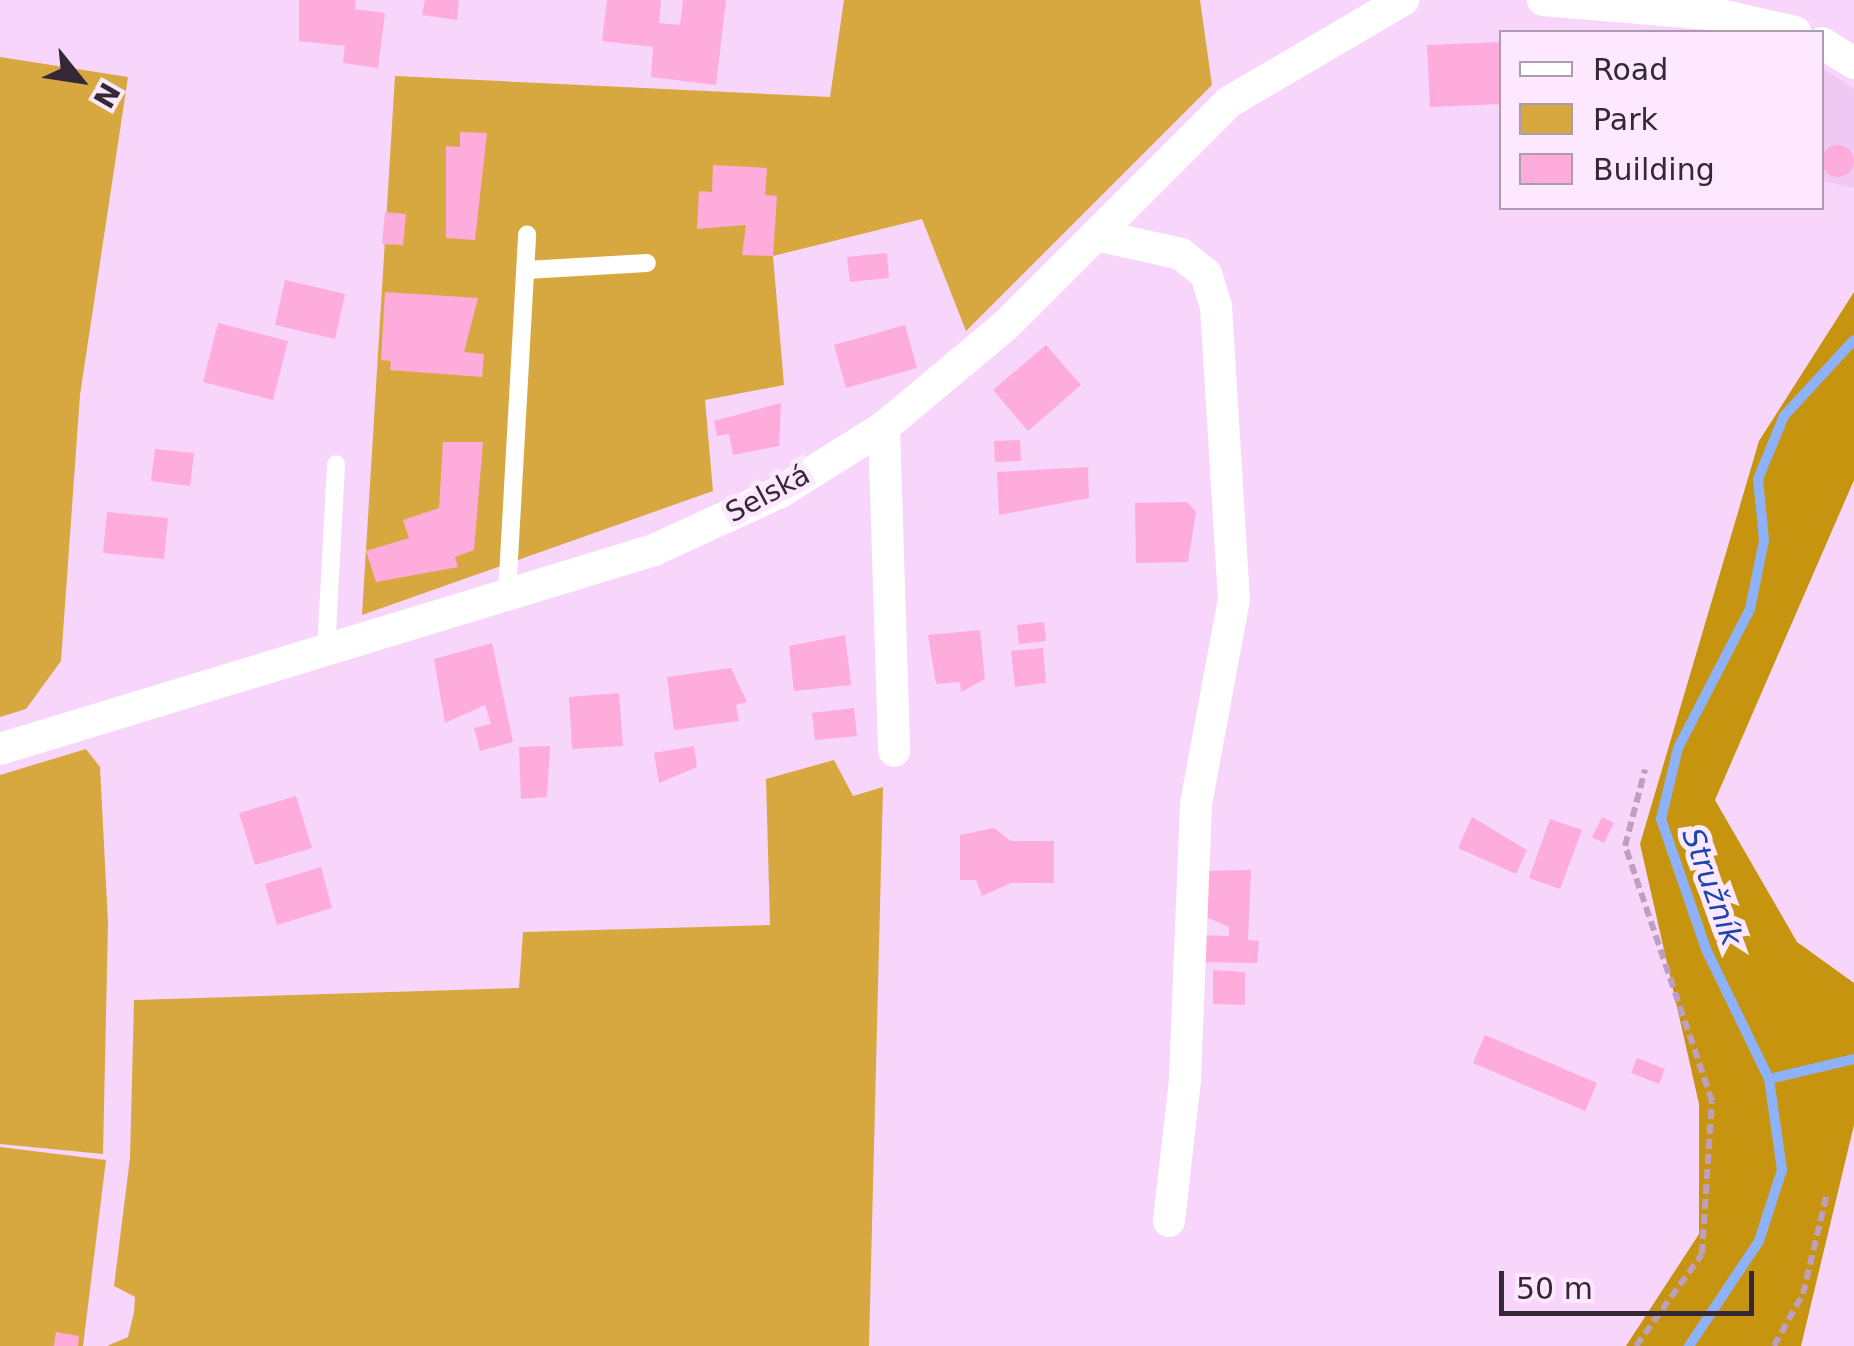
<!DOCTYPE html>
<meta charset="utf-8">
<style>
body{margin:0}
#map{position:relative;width:1854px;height:1346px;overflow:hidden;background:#f8d5fb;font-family:"DejaVu Sans",sans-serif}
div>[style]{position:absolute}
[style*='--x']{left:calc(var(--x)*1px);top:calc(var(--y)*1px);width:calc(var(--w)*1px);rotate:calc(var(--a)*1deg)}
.built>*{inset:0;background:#efc8f3}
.green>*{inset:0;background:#d8a840}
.forest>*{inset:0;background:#c79410}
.stream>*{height:10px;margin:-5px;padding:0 5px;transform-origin:5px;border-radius:5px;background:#8db2fa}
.building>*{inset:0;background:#fdacdc}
.round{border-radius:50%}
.path>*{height:6px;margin-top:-3px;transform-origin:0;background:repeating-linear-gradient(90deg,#bda0bf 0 10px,transparent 0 15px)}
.lane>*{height:18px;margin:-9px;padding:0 9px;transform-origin:9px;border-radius:9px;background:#fff}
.street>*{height:32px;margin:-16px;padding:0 16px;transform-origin:16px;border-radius:16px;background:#fff}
span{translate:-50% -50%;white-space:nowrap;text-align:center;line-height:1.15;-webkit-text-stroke:10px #fde8ff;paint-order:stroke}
.street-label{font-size:28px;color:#342736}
.water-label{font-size:30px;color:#1b47ad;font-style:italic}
.legend{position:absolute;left:1499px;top:30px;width:325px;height:180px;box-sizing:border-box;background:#fde8ff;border:2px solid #ad9baf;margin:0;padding:12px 18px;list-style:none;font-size:30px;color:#342736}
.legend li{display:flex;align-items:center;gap:20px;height:50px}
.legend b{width:50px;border:2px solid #ad9baf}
.north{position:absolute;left:30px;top:30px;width:100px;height:100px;-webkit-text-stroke:8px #fde8ff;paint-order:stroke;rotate:120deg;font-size:28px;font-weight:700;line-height:40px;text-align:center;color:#342736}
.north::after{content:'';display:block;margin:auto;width:35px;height:45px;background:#342736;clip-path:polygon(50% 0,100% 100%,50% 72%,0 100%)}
.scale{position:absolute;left:1499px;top:1271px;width:255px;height:45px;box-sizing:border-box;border:5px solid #342736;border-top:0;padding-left:12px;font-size:30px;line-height:35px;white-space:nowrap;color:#342736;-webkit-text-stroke:8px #fde8ff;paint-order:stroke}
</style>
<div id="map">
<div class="built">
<div style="clip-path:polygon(1822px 68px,1854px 89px,1854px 188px,1822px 181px)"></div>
</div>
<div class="green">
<div style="clip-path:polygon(844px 0,1200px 0,1212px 85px,966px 331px,922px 219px,773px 256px,784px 385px,705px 400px,713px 491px,362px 615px,395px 76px,830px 97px)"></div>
<div style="clip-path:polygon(0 57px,128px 77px,80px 395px,61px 661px,26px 709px,0 717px)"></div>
<div style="clip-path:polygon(86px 749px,100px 767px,108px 923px,103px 1154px,0 1144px,0 775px)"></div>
<div style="clip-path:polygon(834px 760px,853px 796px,883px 787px,869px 1346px,107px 1346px,128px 1337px,134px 1312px,135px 1297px,114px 1286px,130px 1158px,134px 1000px,519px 988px,523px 932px,770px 925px,766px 779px)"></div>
<div style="clip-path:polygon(0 1147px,106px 1160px,83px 1346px,0 1346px)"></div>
</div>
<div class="forest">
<div style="clip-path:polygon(1854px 292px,1854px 480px,1715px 800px,1797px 942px,1854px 983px,1854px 1125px,1801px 1346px,1626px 1346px,1699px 1234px,1699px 1104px,1640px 844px,1759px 441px)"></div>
</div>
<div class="stream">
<div style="--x:1769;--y:1079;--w:87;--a:-13.2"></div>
<div style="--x:1689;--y:1346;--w:126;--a:-56.3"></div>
<div style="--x:1759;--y:1241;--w:75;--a:-72.1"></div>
<div style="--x:1782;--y:1170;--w:92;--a:-98.1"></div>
<div style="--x:1769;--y:1079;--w:144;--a:-115.9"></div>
<div style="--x:1706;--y:949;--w:138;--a:-109.1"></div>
<div style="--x:1661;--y:819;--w:73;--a:-76.5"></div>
<div style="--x:1678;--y:748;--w:157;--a:-62.6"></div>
<div style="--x:1750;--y:609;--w:70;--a:-78.5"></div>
<div style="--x:1764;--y:540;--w:61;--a:-95.6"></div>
<div style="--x:1758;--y:479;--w:68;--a:-67.6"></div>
<div style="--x:1784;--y:416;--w:103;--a:-47.4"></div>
</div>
<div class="building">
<div style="clip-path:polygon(299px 0,356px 0,355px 9px,385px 13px,378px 68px,343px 63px,345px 46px,299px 41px)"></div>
<div style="clip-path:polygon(425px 0,459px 0,457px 20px,422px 15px)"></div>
<div style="clip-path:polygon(607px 0,661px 0,659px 23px,680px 25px,683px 0,726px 0,716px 85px,651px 77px,653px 47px,602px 41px)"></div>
<div style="clip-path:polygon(1502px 42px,1502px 104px,1430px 107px,1427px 45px)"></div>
<div style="clip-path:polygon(460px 132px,487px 133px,475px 240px,446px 238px,446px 146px,460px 147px)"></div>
<div class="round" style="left:1822px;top:145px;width:32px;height:32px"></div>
<div style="clip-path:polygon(713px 165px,767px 168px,765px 195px,777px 196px,773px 256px,742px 255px,746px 225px,697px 229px,699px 191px,712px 192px)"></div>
<div style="clip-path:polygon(385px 212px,406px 214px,403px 245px,382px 244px)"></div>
<div style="clip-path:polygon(887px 253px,889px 278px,850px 282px,847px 257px)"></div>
<div style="clip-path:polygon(285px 280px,345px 294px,335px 339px,275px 325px)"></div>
<div style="clip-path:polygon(385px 292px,478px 298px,464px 352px,484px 354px,482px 377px,390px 370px,391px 361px,381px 360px)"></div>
<div style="clip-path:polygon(218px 323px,288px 341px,273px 400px,203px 382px)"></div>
<div style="clip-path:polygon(905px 325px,917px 368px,846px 388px,834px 345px)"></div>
<div style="clip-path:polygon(1046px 345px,1081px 385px,1028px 431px,993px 390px)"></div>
<div style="clip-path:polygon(781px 403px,779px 446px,733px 455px,729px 434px,717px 436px,714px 421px)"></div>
<div style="clip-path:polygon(1020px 440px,1021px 461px,995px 462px,994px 441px)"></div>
<div style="clip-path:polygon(443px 442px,483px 442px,474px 550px,455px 557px,458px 567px,376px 582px,366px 551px,409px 538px,403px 520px,439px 508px)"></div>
<div style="clip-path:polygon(155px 449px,194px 453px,190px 486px,151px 481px)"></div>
<div style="clip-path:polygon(1088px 467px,1089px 498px,999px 515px,997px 472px)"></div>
<div style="clip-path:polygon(1187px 502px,1196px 512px,1188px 562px,1136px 563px,1135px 503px)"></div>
<div style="clip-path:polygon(107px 512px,168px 518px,164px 559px,103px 553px)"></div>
<div style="clip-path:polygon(1044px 622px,1046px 641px,1019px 644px,1017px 625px)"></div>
<div style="clip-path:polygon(980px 630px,985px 679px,961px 692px,960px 682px,936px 684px,928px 635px)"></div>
<div style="clip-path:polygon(845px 635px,851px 685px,794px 691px,789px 646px)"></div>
<div style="clip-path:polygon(492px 643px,513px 742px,480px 751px,474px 728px,491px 724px,485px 705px,445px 723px,434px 659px)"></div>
<div style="clip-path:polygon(1043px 648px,1046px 683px,1015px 687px,1011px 651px)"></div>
<div style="clip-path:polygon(731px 668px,747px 702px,736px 705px,739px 721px,674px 730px,667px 677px)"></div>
<div style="clip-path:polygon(619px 693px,623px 746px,572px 749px,569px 697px)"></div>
<div style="clip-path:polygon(854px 708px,857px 736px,815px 740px,812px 713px)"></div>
<div style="clip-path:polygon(550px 746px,547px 797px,521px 799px,519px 747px)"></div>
<div style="clip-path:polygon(694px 746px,697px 767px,659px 783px,654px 753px)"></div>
<div style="clip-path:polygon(296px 796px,312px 848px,255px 865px,239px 813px)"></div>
<div style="clip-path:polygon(1472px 817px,1527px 850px,1516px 874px,1458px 848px)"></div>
<div style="clip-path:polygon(1602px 817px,1614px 823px,1604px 843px,1592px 837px)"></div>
<div style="clip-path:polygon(1550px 819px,1582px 830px,1560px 889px,1529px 878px)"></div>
<div style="clip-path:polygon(994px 828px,1011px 841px,1054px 841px,1054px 883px,1011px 883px,982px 896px,976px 880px,960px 880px,960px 835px)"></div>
<div style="clip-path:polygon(321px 867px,332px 908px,277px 925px,265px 884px)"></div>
<div style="clip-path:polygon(1251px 870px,1248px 940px,1259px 941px,1257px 963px,1198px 962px,1199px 935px,1229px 936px,1229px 927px,1197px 913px,1199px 871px)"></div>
<div style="clip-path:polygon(1213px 970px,1245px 972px,1245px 1005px,1213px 1004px)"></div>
<div style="clip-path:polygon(1485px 1035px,1597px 1083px,1585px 1111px,1473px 1063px)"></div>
<div style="clip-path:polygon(1637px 1058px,1665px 1069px,1659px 1084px,1631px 1073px)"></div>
<div style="clip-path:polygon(56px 1332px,79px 1336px,78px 1346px,54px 1346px)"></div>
</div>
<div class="path">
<div style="--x:1636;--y:1346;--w:113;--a:-54.3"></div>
<div style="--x:1702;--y:1254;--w:153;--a:-86.3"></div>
<div style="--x:1712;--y:1101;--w:269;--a:-108.8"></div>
<div style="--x:1625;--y:846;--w:79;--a:-75.3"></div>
<div style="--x:1774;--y:1346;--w:60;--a:-60.9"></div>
<div style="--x:1803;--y:1294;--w:104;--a:-76.6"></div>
</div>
<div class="lane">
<div style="--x:526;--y:270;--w:121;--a:-3.3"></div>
<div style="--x:507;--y:595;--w:361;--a:-86.8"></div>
<div style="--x:326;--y:650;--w:186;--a:-86.9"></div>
</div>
<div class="street">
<div style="--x:1543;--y:0;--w:178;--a:4.8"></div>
<div style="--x:1720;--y:15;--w:77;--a:12.8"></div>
<div style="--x:1822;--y:43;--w:38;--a:32"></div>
<div style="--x:1096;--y:235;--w:87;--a:12.6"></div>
<div style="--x:1181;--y:254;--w:32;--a:39"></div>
<div style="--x:1206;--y:274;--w:34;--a:73"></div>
<div style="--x:1216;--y:306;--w:294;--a:86.5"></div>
<div style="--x:1234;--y:599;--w:208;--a:100.5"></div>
<div style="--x:1196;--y:804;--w:276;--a:92.3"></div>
<div style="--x:1185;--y:1080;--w:142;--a:96.5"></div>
<div style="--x:884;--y:427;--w:324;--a:88.2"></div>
<div style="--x:0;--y:749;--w:684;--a:-16.92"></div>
<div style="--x:654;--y:550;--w:141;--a:-24.7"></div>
<div style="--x:782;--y:491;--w:120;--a:-32.1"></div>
<div style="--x:884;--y:427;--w:159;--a:-39.9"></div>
<div style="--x:1006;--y:325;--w:315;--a:-45"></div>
<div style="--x:1229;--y:102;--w:202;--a:-30.4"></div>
</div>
<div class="street-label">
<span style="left:768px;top:494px;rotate:-28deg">Selská</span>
</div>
<div class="water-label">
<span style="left:1712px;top:887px;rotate:70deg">Stružník</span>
</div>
<ul class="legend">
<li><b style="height:12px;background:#fff"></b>Road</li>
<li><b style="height:28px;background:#d8a840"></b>Park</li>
<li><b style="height:28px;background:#fdacdc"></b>Building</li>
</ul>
<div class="north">N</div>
<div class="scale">50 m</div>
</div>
